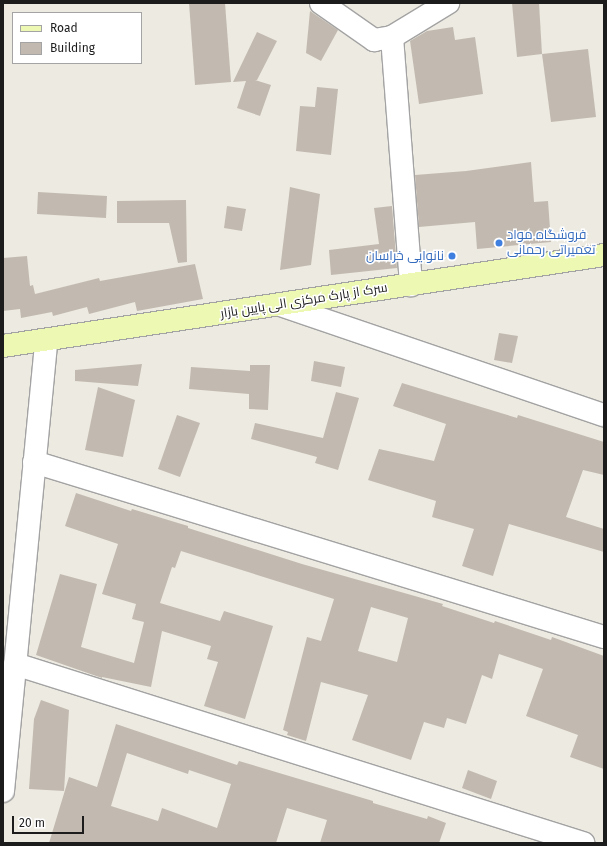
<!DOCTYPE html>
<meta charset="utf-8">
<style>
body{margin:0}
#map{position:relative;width:607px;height:846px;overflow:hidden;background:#edeae1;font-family:"Fira Sans",Cairo,sans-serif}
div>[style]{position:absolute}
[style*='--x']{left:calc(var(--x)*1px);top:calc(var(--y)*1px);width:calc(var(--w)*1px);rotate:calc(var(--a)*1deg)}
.building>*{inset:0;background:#c2bab1}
.roads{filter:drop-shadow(1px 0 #a3a3a3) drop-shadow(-1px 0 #a3a3a3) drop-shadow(0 1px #a3a3a3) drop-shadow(0 -1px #a3a3a3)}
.minor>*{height:22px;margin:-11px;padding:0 11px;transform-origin:11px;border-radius:11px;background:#fff}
.secondary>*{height:22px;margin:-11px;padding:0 11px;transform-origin:11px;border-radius:11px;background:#edf9b3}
.dots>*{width:11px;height:11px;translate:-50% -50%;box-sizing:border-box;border:2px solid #fff;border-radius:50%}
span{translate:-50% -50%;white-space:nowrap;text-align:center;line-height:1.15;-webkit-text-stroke:3px #fff;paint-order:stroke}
.shop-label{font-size:13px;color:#366cbe}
.left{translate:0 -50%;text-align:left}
.right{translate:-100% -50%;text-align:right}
.street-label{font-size:13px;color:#1c1c1c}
.frame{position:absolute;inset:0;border:4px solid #1c1c1c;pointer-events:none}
.legend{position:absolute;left:12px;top:12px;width:130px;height:52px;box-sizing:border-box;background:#fff;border:1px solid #a4a4a4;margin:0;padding:5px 7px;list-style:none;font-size:12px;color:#1c1c1c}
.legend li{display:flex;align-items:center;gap:8px;height:20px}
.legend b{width:20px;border:1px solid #a4a4a4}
.scale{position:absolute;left:12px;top:816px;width:72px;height:18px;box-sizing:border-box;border:2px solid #1c1c1c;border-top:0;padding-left:5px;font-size:12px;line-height:14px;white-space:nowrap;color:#1c1c1c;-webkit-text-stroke:3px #fff;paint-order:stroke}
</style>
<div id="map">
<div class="building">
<div style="clip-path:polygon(189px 3px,225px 3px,231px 82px,195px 85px)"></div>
<div style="clip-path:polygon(512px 3px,539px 3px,542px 54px,517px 57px)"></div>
<div style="clip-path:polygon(310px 11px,338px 30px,321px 61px,306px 53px)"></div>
<div style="clip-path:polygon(453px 27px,455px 40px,475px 37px,483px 94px,419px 104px,410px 41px,427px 31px)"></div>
<div style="clip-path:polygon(257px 32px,277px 41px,257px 80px,255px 80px,271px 85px,260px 116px,237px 108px,246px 81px,233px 82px)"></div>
<div style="clip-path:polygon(588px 49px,596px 117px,551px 122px,542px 54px)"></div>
<div style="clip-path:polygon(317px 87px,338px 89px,331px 155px,296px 151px,300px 106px,315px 107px)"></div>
<div style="clip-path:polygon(531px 162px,534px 202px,548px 201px,551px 242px,477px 249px,475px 222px,419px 227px,415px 175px,466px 171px)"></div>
<div style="clip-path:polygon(290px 187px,320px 194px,311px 265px,280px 270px)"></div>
<div style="clip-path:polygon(38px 192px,107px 196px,106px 218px,37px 214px)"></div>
<div style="clip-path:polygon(186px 200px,187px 262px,178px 263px,169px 223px,117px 223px,117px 201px)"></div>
<div style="clip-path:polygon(227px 206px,246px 209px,242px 231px,224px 228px)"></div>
<div style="clip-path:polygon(392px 206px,397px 268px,331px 275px,329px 250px,379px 244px,374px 208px)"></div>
<div style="clip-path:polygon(27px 256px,30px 286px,33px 285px,35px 294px,99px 278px,100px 281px,195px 264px,203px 299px,137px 311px,135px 302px,89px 314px,87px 307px,53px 316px,52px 312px,21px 318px,20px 309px,3px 311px,3px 258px)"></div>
<div style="clip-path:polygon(499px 333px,518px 336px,512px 363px,494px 360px)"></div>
<div style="clip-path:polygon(314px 361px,345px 367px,341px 387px,311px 381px)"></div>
<div style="clip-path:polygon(142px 364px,138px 386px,75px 381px,75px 370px)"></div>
<div style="clip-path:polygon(250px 365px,270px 365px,268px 410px,249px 409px,249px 394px,189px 389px,191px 367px,250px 371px)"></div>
<div style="clip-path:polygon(402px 383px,517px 418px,518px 415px,604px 442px,604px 475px,583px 470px,566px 517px,604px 529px,604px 552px,509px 524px,493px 576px,462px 566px,474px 529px,432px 517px,436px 501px,368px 480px,379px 449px,434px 461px,446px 424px,393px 406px)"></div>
<div style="clip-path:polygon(98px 387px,135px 400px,123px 457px,85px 450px)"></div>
<div style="clip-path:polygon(336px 392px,359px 398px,338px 470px,315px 463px,317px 457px,251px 439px,255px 423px,323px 438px)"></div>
<div style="clip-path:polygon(177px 415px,200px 423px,180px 477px,158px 469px)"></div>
<div style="clip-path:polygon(evenodd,76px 493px,131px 511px,132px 509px,188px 526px,188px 528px,302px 564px,443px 604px,442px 606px,494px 623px,495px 621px,551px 640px,552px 637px,604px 656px,604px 769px,570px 757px,578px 735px,526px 716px,543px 669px,499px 654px,492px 679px,482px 675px,466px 724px,447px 718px,444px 728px,424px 722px,411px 760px,352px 740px,368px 695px,321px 682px,306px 741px,287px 735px,288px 732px,283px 730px,307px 637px,321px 641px,334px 599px,181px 551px,175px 568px,172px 567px,160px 603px,220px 621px,224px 611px,273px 626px,245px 719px,204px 706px,218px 662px,207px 659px,211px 646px,162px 631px,151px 687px,102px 677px,102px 678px,36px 655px,60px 574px,97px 584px,81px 647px,134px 663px,144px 622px,132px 619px,136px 604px,102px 594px,118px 544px,65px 526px,76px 493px,371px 607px,408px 618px,397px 662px,358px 651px,371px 607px)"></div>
<div style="clip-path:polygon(41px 700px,69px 710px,64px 791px,29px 789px,34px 719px)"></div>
<div style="clip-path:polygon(evenodd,116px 724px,237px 765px,239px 761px,373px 801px,373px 803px,427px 819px,428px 816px,446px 823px,439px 843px,320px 843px,327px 820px,287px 808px,276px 843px,49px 843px,69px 777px,97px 787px,116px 724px,127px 753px,188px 774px,189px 770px,231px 784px,217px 828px,162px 808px,158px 821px,111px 806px,127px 753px)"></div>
<div style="clip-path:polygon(468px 770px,497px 781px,491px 799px,462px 788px)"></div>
</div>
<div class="roads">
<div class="minor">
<div style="--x:321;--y:3;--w:65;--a:34.9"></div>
<div style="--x:374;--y:40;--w:18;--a:-9"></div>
<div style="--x:392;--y:37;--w:66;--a:-31.3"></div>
<div style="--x:392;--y:37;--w:249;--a:85.6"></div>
<div style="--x:280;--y:305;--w:342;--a:18.8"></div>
<div style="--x:34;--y:462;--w:596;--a:17.07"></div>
<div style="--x:15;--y:664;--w:596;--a:17.49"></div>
<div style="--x:3;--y:791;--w:452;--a:-84.5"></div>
</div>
<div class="secondary">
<div style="--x:3;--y:346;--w:608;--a:-8.61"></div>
</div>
</div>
<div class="dots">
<div style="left:499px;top:243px;background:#3f7fe0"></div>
<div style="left:452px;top:256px;background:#3f7fe0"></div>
</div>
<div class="shop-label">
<span class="left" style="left:507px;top:243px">فروشگاه مواد<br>تعمیراتی رحمانی</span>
<span class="right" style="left:444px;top:256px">نانوایی خراسان</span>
</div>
<div class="street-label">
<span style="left:304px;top:301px;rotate:-9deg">سرک از پارک مرکزی الی پایین بازار</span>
</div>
<div class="frame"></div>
<ul class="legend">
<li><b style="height:5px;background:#edf9b3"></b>Road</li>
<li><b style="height:11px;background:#c2bab1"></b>Building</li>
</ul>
<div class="scale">20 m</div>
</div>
